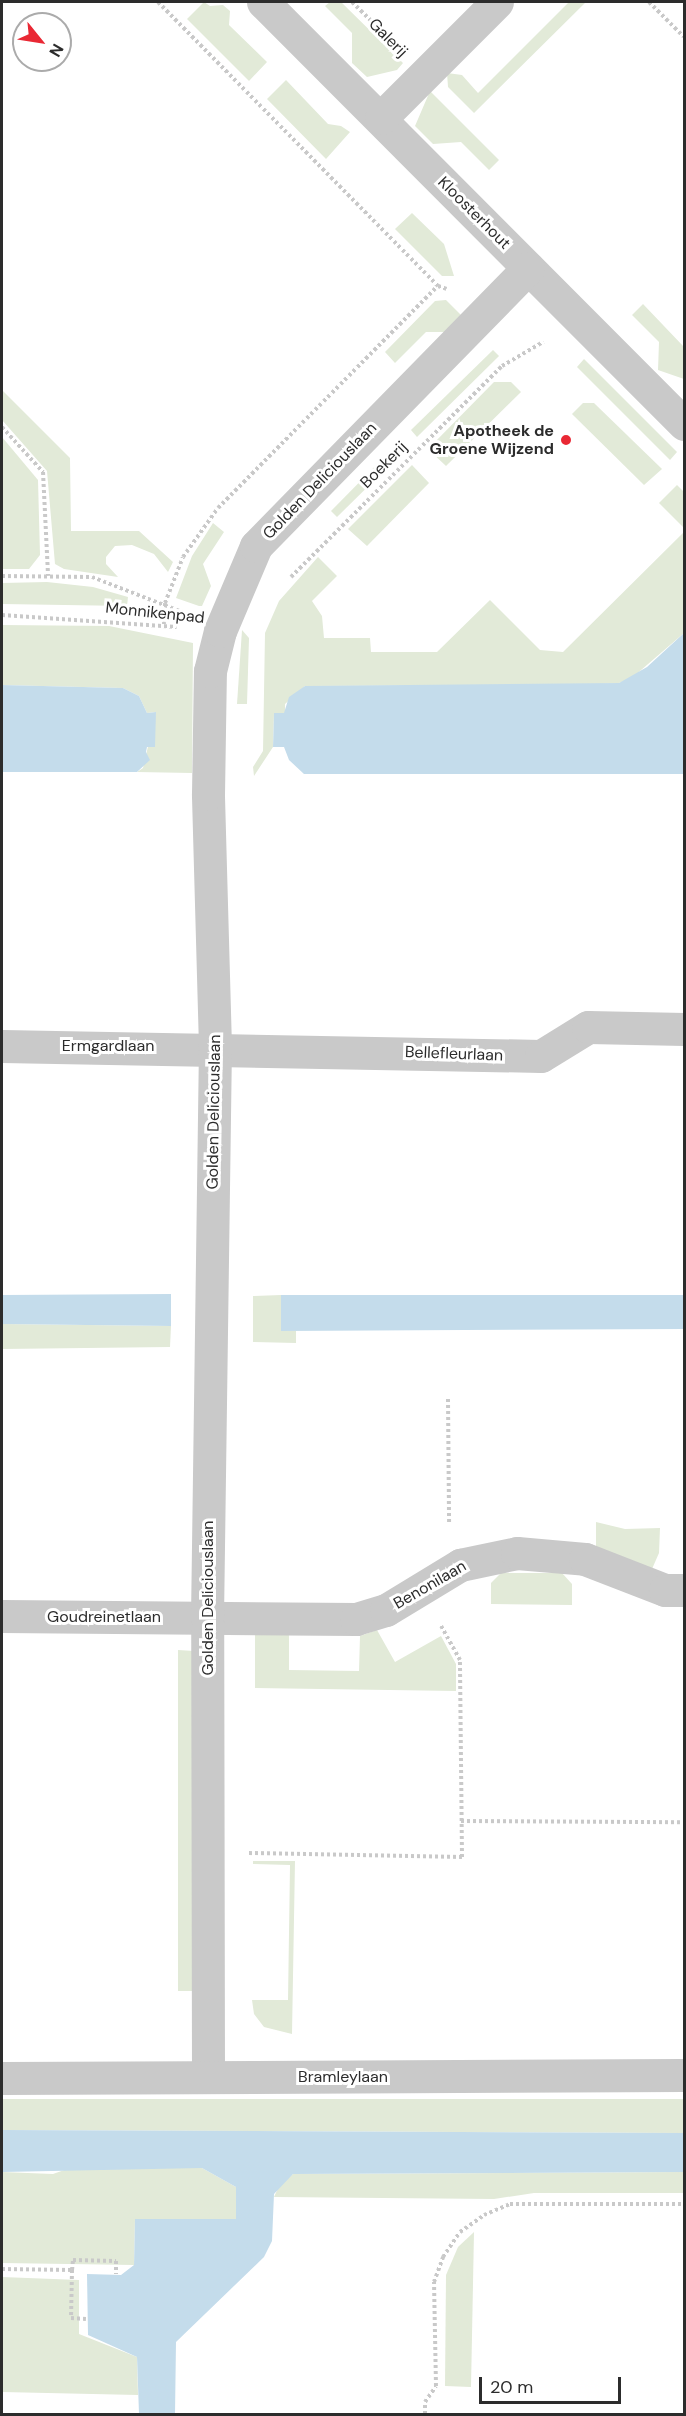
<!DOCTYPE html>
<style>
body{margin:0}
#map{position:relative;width:686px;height:2416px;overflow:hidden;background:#fff;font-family:"DM Sans",sans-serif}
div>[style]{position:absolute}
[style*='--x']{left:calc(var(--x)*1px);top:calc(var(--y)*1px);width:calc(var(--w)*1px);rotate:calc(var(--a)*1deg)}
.green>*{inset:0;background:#e2ead8}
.water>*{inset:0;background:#c4dceb}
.path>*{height:4px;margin-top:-2px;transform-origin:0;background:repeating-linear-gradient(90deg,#c9c9c9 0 3px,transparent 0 6px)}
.minor>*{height:33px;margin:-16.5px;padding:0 16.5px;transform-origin:16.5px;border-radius:16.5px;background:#c9c9c9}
.dots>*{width:16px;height:16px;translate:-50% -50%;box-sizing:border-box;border:3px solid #fff;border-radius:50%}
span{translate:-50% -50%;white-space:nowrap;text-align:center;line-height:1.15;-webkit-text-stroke:6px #fff;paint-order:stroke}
.street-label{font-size:16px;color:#2c2c2c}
.poi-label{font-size:16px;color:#2c2c2c;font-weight:700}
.right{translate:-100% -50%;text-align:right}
.frame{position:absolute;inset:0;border:3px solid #2c2c2c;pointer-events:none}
.north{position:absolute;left:12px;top:12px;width:60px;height:60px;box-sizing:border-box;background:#fff;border:2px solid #ababab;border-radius:50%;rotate:120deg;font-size:16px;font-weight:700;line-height:24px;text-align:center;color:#2c2c2c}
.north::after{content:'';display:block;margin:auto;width:21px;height:27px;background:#e92834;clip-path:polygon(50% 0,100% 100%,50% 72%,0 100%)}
.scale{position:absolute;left:479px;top:2377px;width:142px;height:27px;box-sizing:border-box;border:3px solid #2c2c2c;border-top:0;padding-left:8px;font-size:18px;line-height:21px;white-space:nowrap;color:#2c2c2c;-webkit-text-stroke:4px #fff;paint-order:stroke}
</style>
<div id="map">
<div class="green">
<div style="clip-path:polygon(204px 2px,210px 6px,223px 5px,230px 11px,229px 25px,267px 62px,249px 81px,187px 19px)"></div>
<div style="clip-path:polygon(330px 2px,341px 2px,403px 63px,397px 70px,367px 77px,352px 63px,352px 33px,325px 6px)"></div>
<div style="clip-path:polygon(569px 2px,586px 2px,474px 113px,448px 87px,447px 73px,462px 75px,478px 93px)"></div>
<div style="clip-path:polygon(286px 80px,328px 124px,341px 126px,350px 132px,326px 159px,267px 99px)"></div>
<div style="clip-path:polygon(430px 91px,499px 160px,489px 170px,461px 142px,433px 144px,415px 126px)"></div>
<div style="clip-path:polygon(412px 213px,444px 244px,454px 276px,442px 276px,395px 229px)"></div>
<div style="clip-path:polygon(446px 300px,462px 316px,449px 332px,426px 332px,395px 363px,385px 352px,435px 301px)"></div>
<div style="clip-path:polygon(643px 304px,684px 347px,684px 379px,658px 370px,659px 342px,632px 315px)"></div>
<div style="clip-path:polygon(493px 350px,499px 356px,417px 437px,411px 430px)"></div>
<div style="clip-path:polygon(584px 359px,677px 452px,670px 460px,577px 367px)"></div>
<div style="clip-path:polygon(494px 382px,511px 382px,521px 392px,446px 466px,428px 449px)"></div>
<div style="clip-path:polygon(2px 390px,70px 458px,71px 531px,139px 531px,173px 562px,168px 572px,154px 554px,132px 545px,115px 546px,106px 557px,106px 564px,118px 577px,64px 569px,55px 564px,47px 471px,2px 420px)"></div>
<div style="clip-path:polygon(583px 403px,594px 403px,662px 469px,644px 485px,572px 414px)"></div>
<div style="clip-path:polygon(2px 437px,38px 480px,40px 555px,29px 569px,2px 569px)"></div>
<div style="clip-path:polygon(394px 447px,401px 454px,337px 517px,331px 511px)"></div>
<div style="clip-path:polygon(412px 465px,429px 483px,367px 546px,348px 529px)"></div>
<div style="clip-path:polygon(677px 485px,684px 492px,684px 528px,659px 503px)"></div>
<div style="clip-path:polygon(213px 523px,224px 532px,203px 564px,211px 586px,202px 606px,199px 606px,176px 598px,192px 556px)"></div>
<div style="clip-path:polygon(684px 532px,684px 633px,633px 677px,619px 683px,583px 685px,305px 686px,285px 704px,285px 713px,274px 713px,273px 747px,254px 776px,253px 767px,263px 751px,265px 633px,279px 601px,318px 557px,337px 576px,312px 601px,322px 616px,324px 638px,370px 638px,371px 652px,437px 652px,490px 600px,540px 650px,563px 652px)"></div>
<div style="clip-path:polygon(47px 582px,93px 587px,128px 597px,127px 606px,2px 604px,2px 583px)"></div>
<div style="clip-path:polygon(2px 625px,109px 626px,193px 643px,192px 773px,137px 772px,143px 768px,156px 712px,147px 713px,139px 696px,123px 688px,2px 685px)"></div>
<div style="clip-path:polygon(242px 630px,249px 638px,247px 704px,237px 704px)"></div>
<div style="clip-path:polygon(281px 1295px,281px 1331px,296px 1331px,296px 1343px,253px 1342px,253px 1296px)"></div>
<div style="clip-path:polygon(2px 1324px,171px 1326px,170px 1347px,2px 1349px)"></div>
<div style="clip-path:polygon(596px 1522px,625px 1529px,660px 1528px,659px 1553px,652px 1569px,596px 1547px)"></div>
<div style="clip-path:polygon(501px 1573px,562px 1573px,572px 1584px,572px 1605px,491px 1604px,491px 1583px)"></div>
<div style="clip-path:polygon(377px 1630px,395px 1662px,441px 1636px,456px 1664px,456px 1691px,255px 1688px,255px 1633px,289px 1633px,289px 1670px,359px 1671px,360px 1636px)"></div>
<div style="clip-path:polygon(178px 1650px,194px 1651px,194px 1991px,178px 1991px)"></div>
<div style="clip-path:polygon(253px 1861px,295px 1861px,292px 2034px,264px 2027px,254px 2014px,252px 2000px,288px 2000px,290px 1865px,253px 1864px)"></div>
<div style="clip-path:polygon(2px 2099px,684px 2099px,684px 2133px,2px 2130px)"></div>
<div style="clip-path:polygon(70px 2168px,202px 2168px,236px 2187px,237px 2219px,135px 2219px,134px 2265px,2px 2263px,2px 2172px,53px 2174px)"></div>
<div style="clip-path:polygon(684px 2172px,684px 2193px,534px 2193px,494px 2199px,274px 2197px,280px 2184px,293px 2174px)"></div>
<div style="clip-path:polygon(474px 2232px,471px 2387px,445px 2386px,446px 2275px,458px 2247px)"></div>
<div style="clip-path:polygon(2px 2277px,79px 2280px,79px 2334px,137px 2357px,138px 2395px,2px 2392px)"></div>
</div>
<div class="water">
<div style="clip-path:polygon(684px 633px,684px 774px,304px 774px,289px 760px,284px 747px,273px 747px,274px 713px,284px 713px,289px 697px,305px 686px,619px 683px,647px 667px)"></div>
<div style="clip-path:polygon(2px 685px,123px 688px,139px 696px,147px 713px,156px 712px,155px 747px,147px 747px,146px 752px,150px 760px,137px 772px,2px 772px)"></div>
<div style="clip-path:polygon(171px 1294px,171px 1326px,2px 1324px,2px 1295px)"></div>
<div style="clip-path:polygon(281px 1295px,684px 1295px,684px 1329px,281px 1331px)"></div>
<div style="clip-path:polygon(2px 2130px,684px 2133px,684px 2172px,293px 2174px,274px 2194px,272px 2241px,264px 2257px,176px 2342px,175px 2414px,139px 2414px,137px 2357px,88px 2335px,87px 2274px,121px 2275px,134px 2265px,135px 2219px,236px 2219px,236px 2187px,202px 2168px,2px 2172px)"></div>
</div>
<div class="path">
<div style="--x:158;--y:2;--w:399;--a:45.4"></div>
<div style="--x:352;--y:2;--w:63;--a:44.4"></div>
<div style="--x:649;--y:2;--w:49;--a:45"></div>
<div style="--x:2;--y:427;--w:61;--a:47.7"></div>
<div style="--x:43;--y:472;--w:104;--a:87.2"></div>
<div style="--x:2;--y:576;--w:90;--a:0.6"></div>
<div style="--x:92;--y:577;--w:97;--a:21.3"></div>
<div style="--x:291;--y:577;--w:298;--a:-45"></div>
<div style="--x:502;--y:366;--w:48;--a:-30.3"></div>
<div style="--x:2;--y:615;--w:175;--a:3.9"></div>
<div style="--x:164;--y:624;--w:21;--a:-87"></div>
<div style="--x:165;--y:603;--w:49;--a:-68.6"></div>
<div style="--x:183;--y:557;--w:60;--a:-54.5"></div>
<div style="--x:218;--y:508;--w:313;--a:-45.3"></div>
<div style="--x:438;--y:286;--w:9;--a:18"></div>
<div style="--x:448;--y:1399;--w:126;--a:89.5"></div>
<div style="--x:461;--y:1821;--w:223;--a:0.3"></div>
<div style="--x:249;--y:1853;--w:213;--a:1.1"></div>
<div style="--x:462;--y:1857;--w:197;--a:-90.6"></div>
<div style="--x:460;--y:1660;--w:39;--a:-119"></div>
<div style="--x:2;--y:2269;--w:70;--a:0.8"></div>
<div style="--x:72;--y:2270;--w:48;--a:91.2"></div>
<div style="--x:71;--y:2318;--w:15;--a:4"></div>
<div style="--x:72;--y:2270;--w:10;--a:-84"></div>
<div style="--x:73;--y:2260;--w:43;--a:1.3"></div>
<div style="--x:116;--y:2261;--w:13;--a:90"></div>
<div style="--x:425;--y:2414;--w:12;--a:-90"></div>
<div style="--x:425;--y:2402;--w:19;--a:-55"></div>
<div style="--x:436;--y:2386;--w:104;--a:-91.1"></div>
<div style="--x:434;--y:2282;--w:27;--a:-70"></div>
<div style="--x:443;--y:2257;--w:30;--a:-56"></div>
<div style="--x:460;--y:2232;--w:29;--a:-35"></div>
<div style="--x:484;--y:2215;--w:28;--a:-23"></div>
<div style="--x:510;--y:2204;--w:174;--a:0"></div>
</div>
<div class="minor">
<div style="--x:263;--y:2;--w:596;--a:45.07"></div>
<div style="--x:381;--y:118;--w:164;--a:-45"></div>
<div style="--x:2;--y:1046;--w:539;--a:1.06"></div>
<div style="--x:541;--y:1056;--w:55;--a:-31.7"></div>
<div style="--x:588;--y:1027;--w:96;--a:1.2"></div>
<div style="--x:2;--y:1616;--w:354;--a:0.5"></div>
<div style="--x:356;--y:1619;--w:31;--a:-17"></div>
<div style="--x:386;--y:1610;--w:87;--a:-31.3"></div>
<div style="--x:460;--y:1565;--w:58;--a:-11.9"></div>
<div style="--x:517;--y:1553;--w:68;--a:5"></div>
<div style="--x:585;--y:1559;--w:86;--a:21.2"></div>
<div style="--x:665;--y:1590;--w:19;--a:0"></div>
<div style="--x:208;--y:2077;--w:459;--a:-90.1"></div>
<div style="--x:207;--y:1618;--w:571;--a:-89.2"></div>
<div style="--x:215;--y:1047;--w:253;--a:-91.6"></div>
<div style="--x:208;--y:794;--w:123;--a:-89.1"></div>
<div style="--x:210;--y:671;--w:41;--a:-76"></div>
<div style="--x:220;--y:631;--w:92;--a:-67"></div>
<div style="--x:256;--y:546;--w:389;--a:-45.6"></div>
<div style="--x:2;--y:2078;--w:682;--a:-0.25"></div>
</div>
<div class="dots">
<div style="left:566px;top:440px;background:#e92834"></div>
</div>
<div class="street-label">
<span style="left:388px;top:38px;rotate:45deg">Galerij</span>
<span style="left:474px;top:213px;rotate:45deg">Kloosterhout</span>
<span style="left:384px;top:465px;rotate:-45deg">Boekerij</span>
<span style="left:320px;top:481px;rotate:-46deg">Golden Deliciouslaan</span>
<span style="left:155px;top:613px;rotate:6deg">Monnikenpad</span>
<span style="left:108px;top:1046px">Ermgardlaan</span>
<span style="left:454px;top:1054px;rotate:2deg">Bellefleurlaan</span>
<span style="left:214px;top:1112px;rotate:-89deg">Golden Deliciouslaan</span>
<span style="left:430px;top:1585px;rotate:-30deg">Benonilaan</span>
<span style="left:208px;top:1598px;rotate:-90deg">Golden Deliciouslaan</span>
<span style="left:104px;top:1617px">Goudreinetlaan</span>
<span style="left:343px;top:2077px">Bramleylaan</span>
</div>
<div class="poi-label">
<span class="right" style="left:554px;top:440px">Apotheek de<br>Groene Wijzend</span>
</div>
<div class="frame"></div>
<div class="north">N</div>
<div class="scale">20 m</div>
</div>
